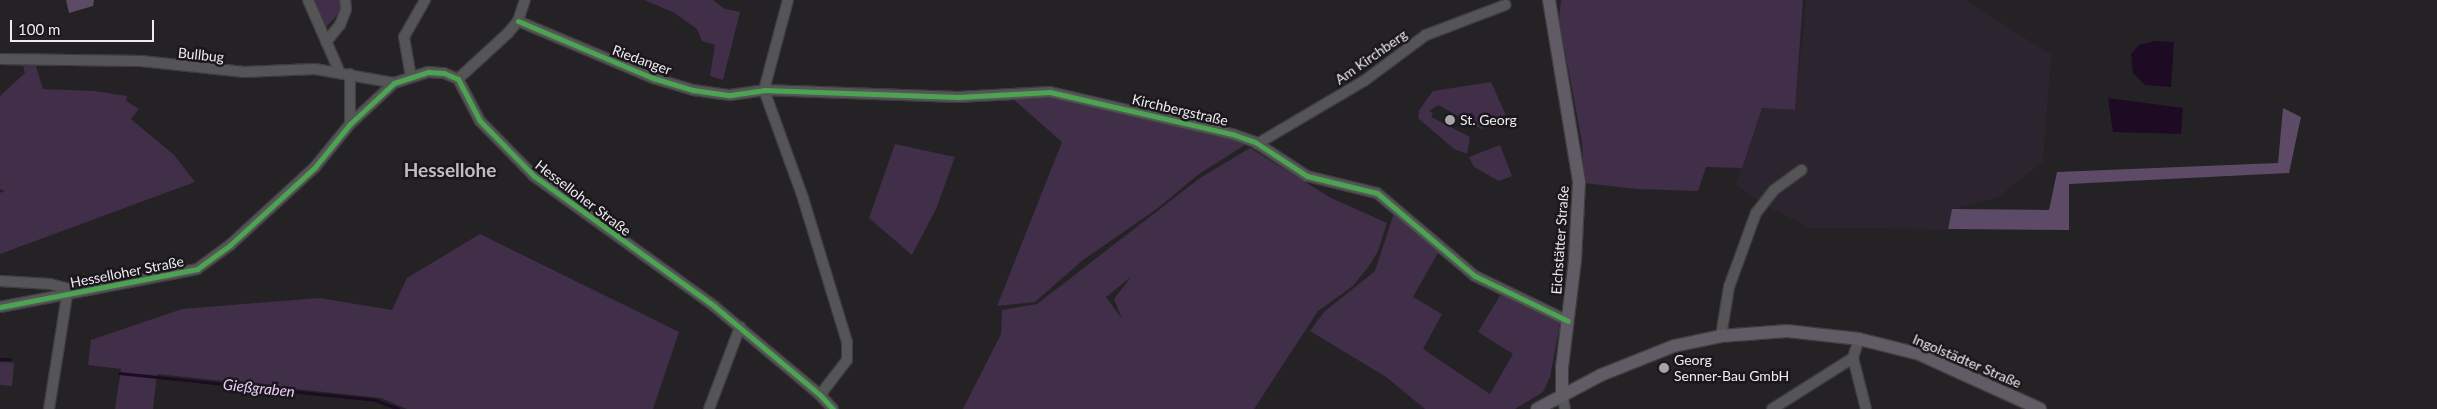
<!DOCTYPE html>
<meta charset="utf-8">
<style>
body{margin:0}
#map{position:relative;width:2437px;height:409px;overflow:hidden;background:#242225;font-family:Lato,sans-serif}
div>[style]{position:absolute}
[style*='--x']{left:calc(var(--x)*1px);top:calc(var(--y)*1px);width:calc(var(--w)*1px);rotate:calc(var(--a)*1deg)}
.built>*{inset:0;background:#2c252f}
.green>*{inset:0;background:#412e48}
.forest>*{inset:0;background:#5d4a66}
.water>*{inset:0;background:#1c0b23}
.stream>*{height:3px;margin:-1.5px;padding:0 1.5px;transform-origin:1.5px;border-radius:1.5px;background:#1c0b23}
.roads{filter:drop-shadow(1px 0 #3e3d3f) drop-shadow(-1px 0 #3e3d3f) drop-shadow(0 1px #3e3d3f) drop-shadow(0 -1px #3e3d3f)}
.minor>*{height:10px;margin:-5px;padding:0 5px;transform-origin:5px;border-radius:5px;background:#555456}
.major>*{height:12px;margin:-6px;padding:0 6px;transform-origin:6px;border-radius:6px;background:#615b65}
.cycleway>*{height:5px;margin:-2.5px;padding:0 2.5px;transform-origin:2.5px;border-radius:2.5px;background:#4ca352}
.dots>*{width:14px;height:14px;translate:-50% -50%;box-sizing:border-box;border:2px solid #1b181d;border-radius:50%}
span{translate:-50% -50%;white-space:nowrap;text-align:center;line-height:1.15;-webkit-text-stroke:5px #1b181d;paint-order:stroke}
.street-label{font-size:14px;color:#efecf0}
.poi-label{font-size:14px;color:#efecf0}
.left{translate:0 -50%;text-align:left}
.water-label{font-size:15px;color:#eccdfa;font-style:italic}
.district-label{font-size:19px;color:#c1bcc3;font-weight:700}
.scale{position:absolute;left:10px;top:20px;width:144px;height:22px;box-sizing:border-box;border:2px solid #efecf0;border-top:0;padding-left:6px;font-size:15px;line-height:18px;white-space:nowrap;color:#efecf0;-webkit-text-stroke:4px #1b181d;paint-order:stroke}
</style>
<div id="map">
<div class="built">
<div style="clip-path:polygon(1806px 0,1966px 0,2051px 55px,2043px 161px,1999px 197px,1952px 209px,1948px 229px,1811px 228px,1759px 202px,1736px 184px,1762px 108px,1795px 110px)"></div>
</div>
<div class="green">
<div style="clip-path:polygon(311px 0,343px 0,344px 8px,325px 28px)"></div>
<div style="clip-path:polygon(644px 0,713px 0,725px 9px,740px 12px,723px 80px,710px 76px,715px 45px,702px 41px,697px 29px,673px 12px)"></div>
<div style="clip-path:polygon(1561px 0,1803px 0,1795px 110px,1762px 108px,1742px 168px,1706px 167px,1698px 191px,1637px 189px,1584px 183px,1582px 142px,1559px 20px)"></div>
<div style="clip-path:polygon(23px 66px,36px 66px,43px 89px,95px 91px,127px 96px,126px 101px,139px 109px,131px 119px,174px 155px,195px 182px,0 254px,0 193px,5px 191px,0 189px,0 96px,25px 73px)"></div>
<div style="clip-path:polygon(1491px 82px,1508px 120px,1482px 129px,1438px 105px,1429px 111px,1433px 113px,1431px 117px,1470px 137px,1467px 154px,1454px 149px,1418px 118px,1419px 110px,1433px 91px)"></div>
<div style="clip-path:polygon(1017px 96px,1067px 99px,1248px 143px,1199px 174px,1158px 208px,1083px 260px,1035px 302px,997px 306px,1062px 142px,1015px 101px)"></div>
<div style="clip-path:polygon(895px 144px,955px 157px,936px 209px,912px 255px,869px 218px)"></div>
<div style="clip-path:polygon(1500px 145px,1512px 176px,1499px 181px,1474px 167px,1469px 157px)"></div>
<div style="clip-path:polygon(evenodd,1250px 148px,1331px 198px,1387px 223px,1378px 251px,1369px 266px,1353px 286px,1318px 311px,1254px 409px,963px 409px,1001px 334px,1002px 310px,1037px 304px,1200px 178px,1250px 148px,1131px 277px,1114px 299px,1122px 319px,1106px 297px,1131px 277px)"></div>
<div style="clip-path:polygon(1395px 210px,1439px 251px,1413px 297px,1442px 314px,1423px 349px,1490px 394px,1513px 354px,1478px 332px,1501px 294px,1560px 324px,1550px 377px,1543px 392px,1515px 409px,1425px 409px,1386px 377px,1310px 331px,1324px 312px,1375px 271px)"></div>
<div style="clip-path:polygon(480px 234px,679px 332px,653px 409px,407px 409px,381px 398px,157px 374px,153px 409px,115px 409px,121px 369px,88px 365px,91px 340px,182px 309px,319px 298px,392px 310px,407px 278px)"></div>
<div style="clip-path:polygon(0 362px,14px 363px,12px 386px,0 385px)"></div>
</div>
<div class="forest">
<div style="clip-path:polygon(66px 0,94px 0,93px 6px,69px 13px)"></div>
<div style="clip-path:polygon(2283px 108px,2301px 117px,2289px 173px,2069px 184px,2069px 230px,1948px 229px,1952px 209px,2049px 210px,2057px 172px,2278px 163px)"></div>
</div>
<div class="water">
<div style="clip-path:polygon(2155px 41px,2174px 42px,2171px 87px,2145px 85px,2133px 73px,2131px 54px,2139px 45px)"></div>
<div style="clip-path:polygon(2108px 98px,2183px 108px,2181px 134px,2113px 132px)"></div>
</div>
<div class="stream">
<div style="--x:0;--y:359;--w:10;--a:0"></div>
<div style="--x:119;--y:373;--w:257;--a:6"></div>
<div style="--x:375;--y:400;--w:25;--a:21"></div>
</div>
<div class="roads">
<div class="minor">
<div style="--x:308;--y:0;--w:80;--a:66.3"></div>
<div style="--x:518;--y:21;--w:147;--a:22.9"></div>
<div style="--x:653;--y:78;--w:42;--a:16.7"></div>
<div style="--x:693;--y:90;--w:37;--a:8"></div>
<div style="--x:730;--y:95;--w:34;--a:-8"></div>
<div style="--x:764;--y:90;--w:194;--a:2.1"></div>
<div style="--x:958;--y:97;--w:92;--a:-3.1"></div>
<div style="--x:1050;--y:92;--w:187;--a:13"></div>
<div style="--x:1232;--y:134;--w:24;--a:19"></div>
<div style="--x:1255;--y:142;--w:62;--a:33.2"></div>
<div style="--x:1307;--y:176;--w:72;--a:13.7"></div>
<div style="--x:1377;--y:193;--w:128;--a:40.3"></div>
<div style="--x:1475;--y:276;--w:103;--a:25.8"></div>
<div style="--x:326;--y:42;--w:22;--a:-51"></div>
<div style="--x:340;--y:25;--w:17;--a:-69"></div>
<div style="--x:346;--y:9;--w:9;--a:-96"></div>
<div style="--x:0;--y:59;--w:141;--a:0.8"></div>
<div style="--x:141;--y:61;--w:104;--a:6.1"></div>
<div style="--x:244;--y:72;--w:71;--a:-2.4"></div>
<div style="--x:315;--y:69;--w:80;--a:10"></div>
<div style="--x:411;--y:77;--w:41;--a:-99.9"></div>
<div style="--x:404;--y:37;--w:43;--a:-60.4"></div>
<div style="--x:458;--y:79;--w:68;--a:-42.6"></div>
<div style="--x:508;--y:33;--w:16;--a:-50"></div>
<div style="--x:518;--y:21;--w:22;--a:-72"></div>
<div style="--x:764;--y:90;--w:115;--a:70.1"></div>
<div style="--x:803;--y:198;--w:151;--a:73"></div>
<div style="--x:847;--y:342;--w:18;--a:90"></div>
<div style="--x:847;--y:360;--w:44;--a:127.6"></div>
<div style="--x:764;--y:90;--w:93;--a:-75.1"></div>
<div style="--x:350;--y:124;--w:50;--a:-90"></div>
<div style="--x:1257;--y:144;--w:124;--a:-30.5"></div>
<div style="--x:1364;--y:81;--w:77;--a:-36.6"></div>
<div style="--x:1426;--y:35;--w:85;--a:-20.8"></div>
<div style="--x:0;--y:281;--w:50;--a:3.4"></div>
<div style="--x:50;--y:284;--w:30;--a:14"></div>
<div style="--x:0;--y:307;--w:201;--a:-10.9"></div>
<div style="--x:197;--y:269;--w:41;--a:-36"></div>
<div style="--x:230;--y:245;--w:115;--a:-42.5"></div>
<div style="--x:315;--y:167;--w:55;--a:-50.9"></div>
<div style="--x:350;--y:124;--w:60;--a:-43"></div>
<div style="--x:394;--y:83;--w:36;--a:-18"></div>
<div style="--x:428;--y:72;--w:16;--a:4"></div>
<div style="--x:444;--y:73;--w:15;--a:23"></div>
<div style="--x:458;--y:79;--w:47;--a:62.4"></div>
<div style="--x:480;--y:121;--w:77;--a:45.5"></div>
<div style="--x:534;--y:176;--w:222;--a:35.8"></div>
<div style="--x:714;--y:306;--w:138;--a:40"></div>
<div style="--x:820;--y:395;--w:19;--a:47"></div>
<div style="--x:1721;--y:336;--w:50;--a:-80.7"></div>
<div style="--x:1729;--y:287;--w:79;--a:-70"></div>
<div style="--x:1756;--y:213;--w:29;--a:-52"></div>
<div style="--x:1774;--y:190;--w:34;--a:-36"></div>
<div style="--x:1859;--y:339;--w:20;--a:108"></div>
<div style="--x:1853;--y:358;--w:53;--a:75.7"></div>
<div style="--x:1562;--y:394;--w:15;--a:79"></div>
<div style="--x:49;--y:409;--w:115;--a:-81"></div>
<div style="--x:709;--y:409;--w:88;--a:-69.3"></div>
<div style="--x:1772;--y:409;--w:96;--a:-32.2"></div>
</div>
<div class="major">
<div style="--x:1549;--y:0;--w:184;--a:80.6"></div>
<div style="--x:1579;--y:182;--w:78;--a:92.9"></div>
<div style="--x:1575;--y:260;--w:108;--a:96.9"></div>
<div style="--x:1562;--y:367;--w:27;--a:90"></div>
<div style="--x:1537;--y:409;--w:72;--a:-28"></div>
<div style="--x:1601;--y:375;--w:79;--a:-21.7"></div>
<div style="--x:1674;--y:346;--w:48;--a:-12"></div>
<div style="--x:1721;--y:336;--w:66;--a:-4.3"></div>
<div style="--x:1787;--y:331;--w:72;--a:6.3"></div>
<div style="--x:1859;--y:339;--w:62;--a:14"></div>
<div style="--x:1919;--y:354;--w:133;--a:24.4"></div>
</div>
</div>
<div class="cycleway">
<div style="--x:518;--y:21;--w:147;--a:22.9"></div>
<div style="--x:653;--y:78;--w:42;--a:16.7"></div>
<div style="--x:693;--y:90;--w:37;--a:8"></div>
<div style="--x:730;--y:95;--w:34;--a:-8"></div>
<div style="--x:764;--y:90;--w:194;--a:2.1"></div>
<div style="--x:958;--y:97;--w:92;--a:-3.1"></div>
<div style="--x:1050;--y:92;--w:187;--a:13"></div>
<div style="--x:1232;--y:134;--w:24;--a:19"></div>
<div style="--x:1255;--y:142;--w:62;--a:33.2"></div>
<div style="--x:1307;--y:176;--w:72;--a:13.7"></div>
<div style="--x:1377;--y:193;--w:128;--a:40.3"></div>
<div style="--x:1475;--y:276;--w:103;--a:25.8"></div>
<div style="--x:0;--y:307;--w:201;--a:-10.9"></div>
<div style="--x:197;--y:269;--w:41;--a:-36"></div>
<div style="--x:230;--y:245;--w:115;--a:-42.5"></div>
<div style="--x:315;--y:167;--w:55;--a:-50.9"></div>
<div style="--x:350;--y:124;--w:60;--a:-43"></div>
<div style="--x:394;--y:83;--w:36;--a:-18"></div>
<div style="--x:428;--y:72;--w:16;--a:4"></div>
<div style="--x:444;--y:73;--w:15;--a:23"></div>
<div style="--x:458;--y:79;--w:47;--a:62.4"></div>
<div style="--x:480;--y:121;--w:77;--a:45.5"></div>
<div style="--x:534;--y:176;--w:222;--a:35.8"></div>
<div style="--x:714;--y:306;--w:138;--a:40"></div>
<div style="--x:820;--y:395;--w:19;--a:47"></div>
</div>
<div class="dots">
<div style="left:1450px;top:120px;background:#a8a5a9"></div>
<div style="left:1664px;top:368px;background:#a8a5a9"></div>
</div>
<div class="street-label">
<span style="left:201px;top:55px;rotate:6deg">Bullbug</span>
<span style="left:1371px;top:57px;rotate:-35deg">Am Kirchberg</span>
<span style="left:642px;top:60px;rotate:20deg">Riedanger</span>
<span style="left:1180px;top:110px;rotate:13deg">Kirchbergstraße</span>
<span style="left:583px;top:198px;rotate:37deg">Hesselloher Straße</span>
<span style="left:1560px;top:240px;rotate:-86deg">Eichstätter Straße</span>
<span style="left:127px;top:272px;rotate:-11deg">Hesselloher Straße</span>
<span style="left:1967px;top:361px;rotate:23deg">Ingolstädter Straße</span>
</div>
<div class="poi-label">
<span class="left" style="left:1460px;top:120px">St. Georg</span>
<span class="left" style="left:1674px;top:368px">Georg<br>Senner-Bau GmbH</span>
</div>
<div class="water-label">
<span style="left:259px;top:388px;rotate:6deg">Gießgraben</span>
</div>
<div class="district-label">
<span style="left:450px;top:170px">Hessellohe</span>
</div>
<div class="scale">100 m</div>
</div>
